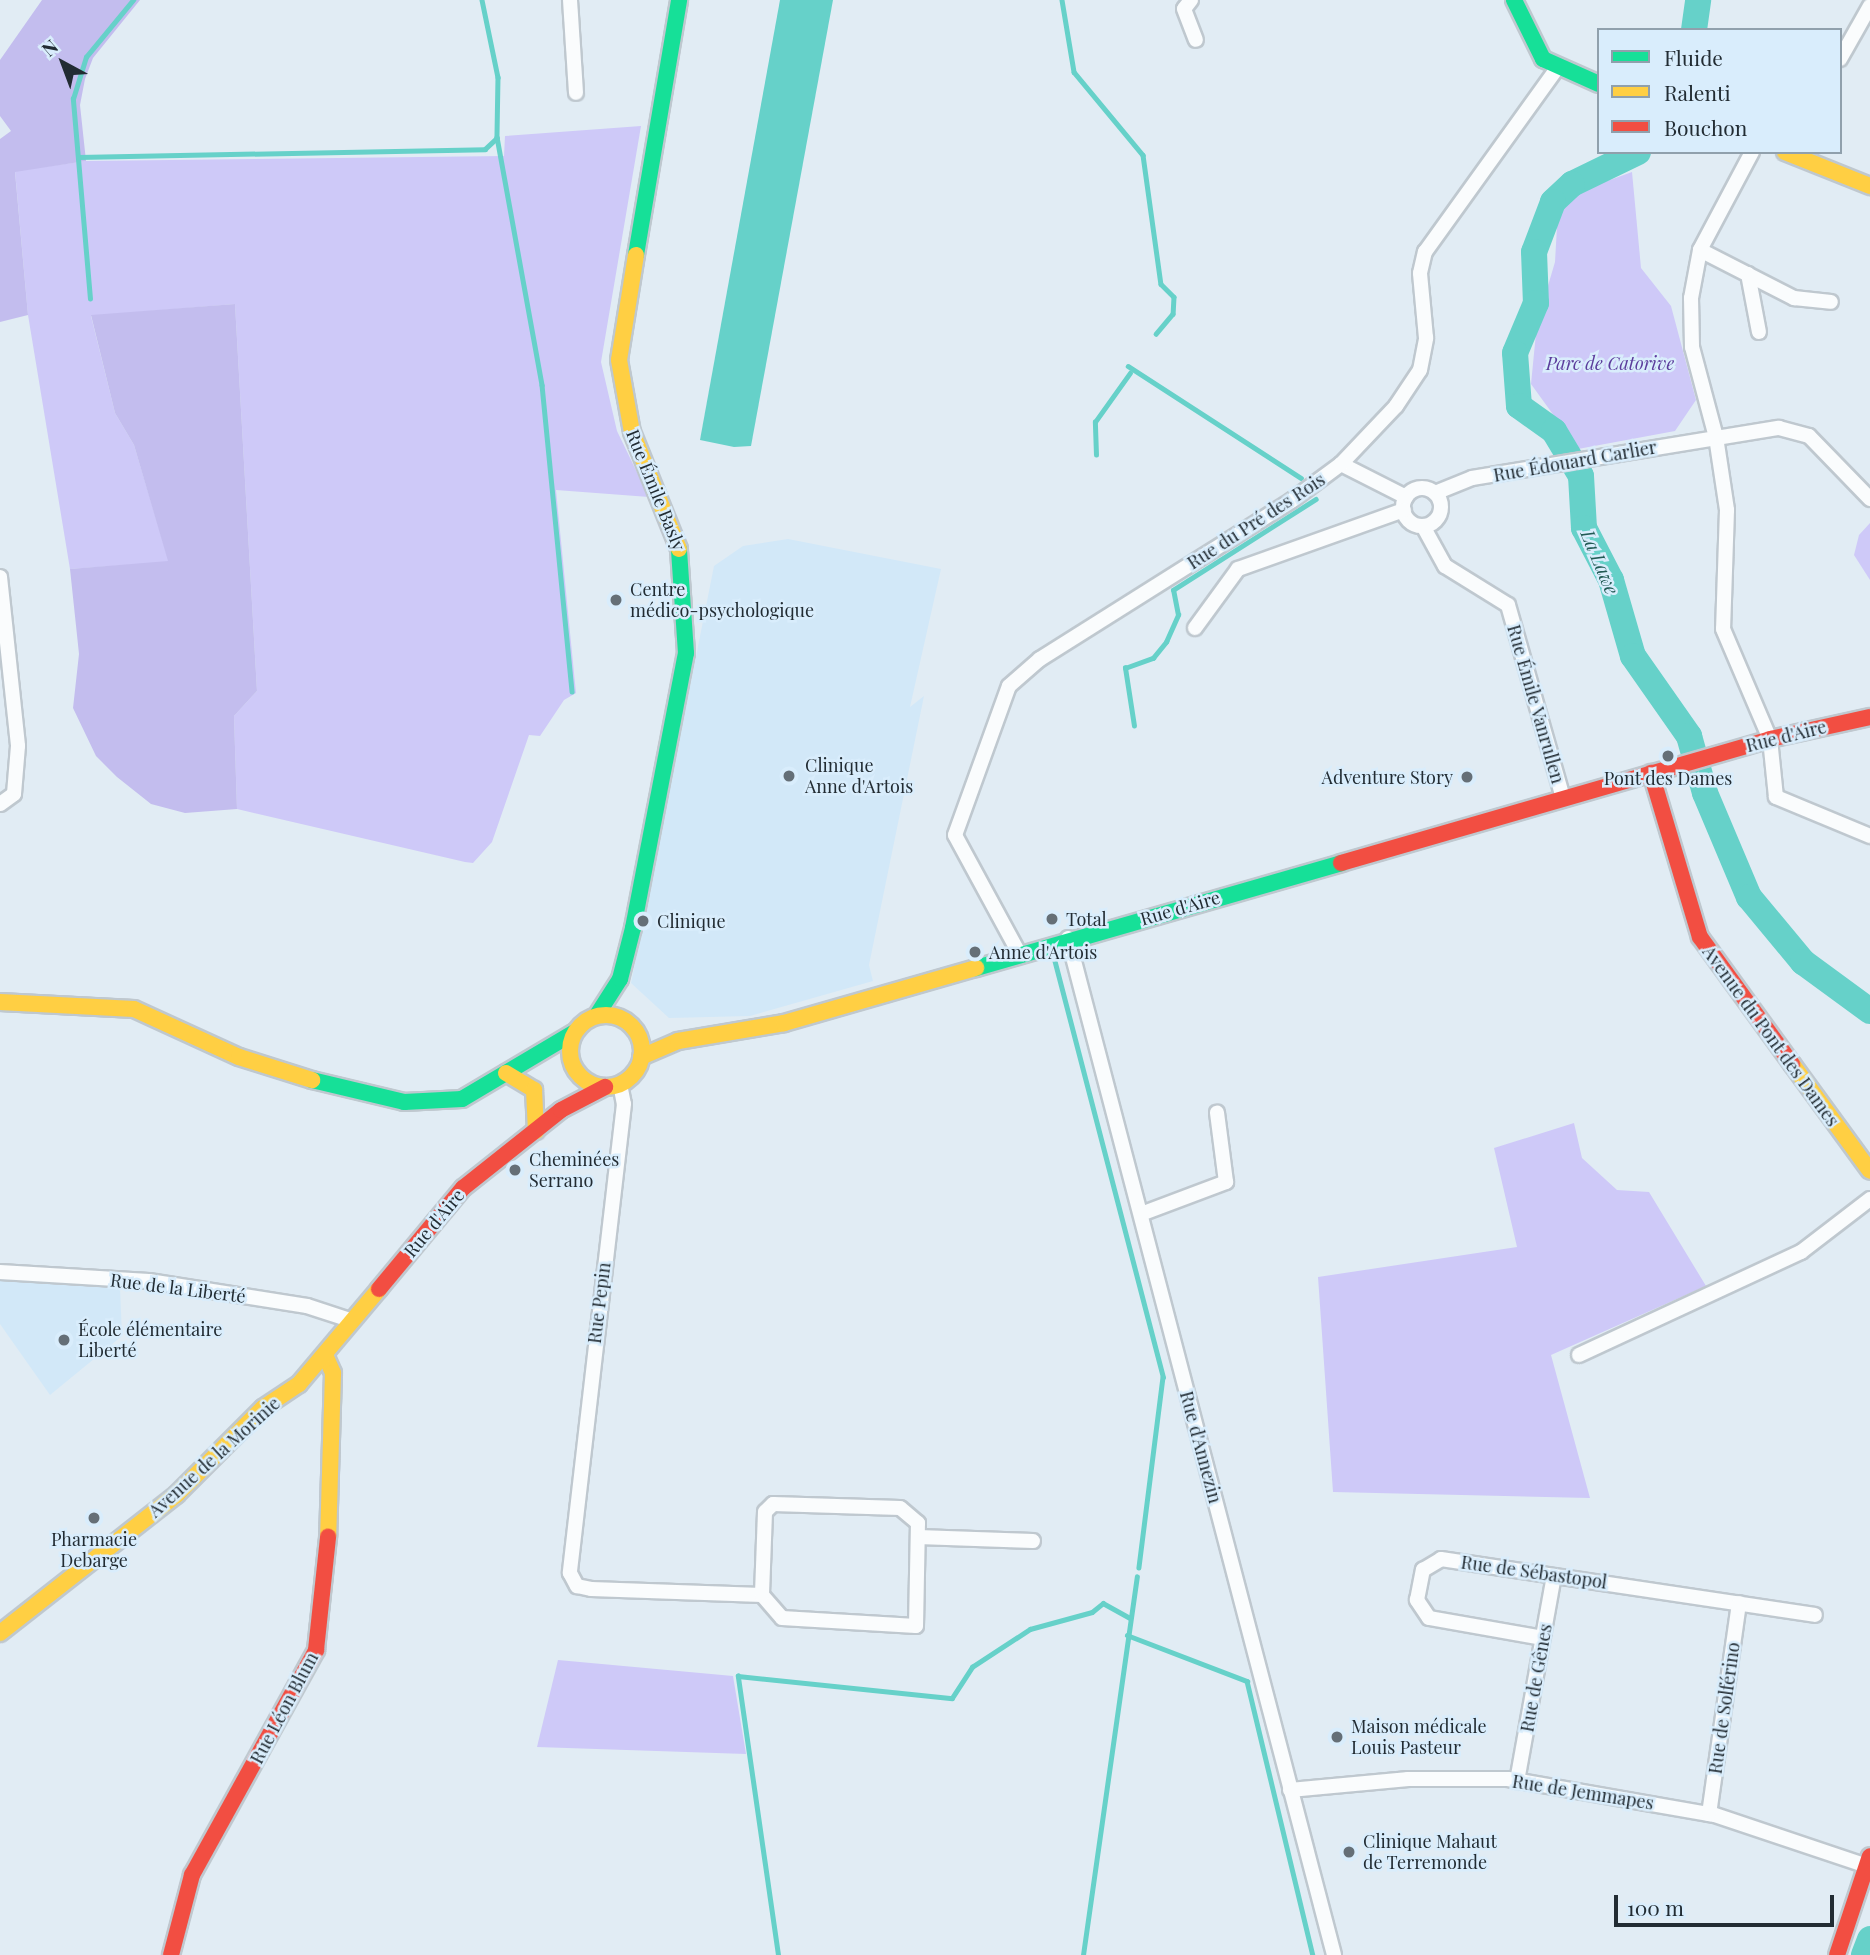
<!DOCTYPE html>
<meta charset="utf-8">
<style>
body{margin:0}
#map{position:relative;width:1870px;height:1955px;overflow:hidden;background:#e1ecf4;font-family:"Playfair Display",serif}
div>[style]{position:absolute}
[style*='--x']{left:calc(var(--x)*1px);top:calc(var(--y)*1px);width:calc(var(--w)*1px);rotate:calc(var(--a)*1deg)}
.built>*{inset:0;background:#d2e8f8}
.green>*{inset:0;background:#cec9f8}
.forest>*{inset:0;background:#c3bdee}
.water>*{inset:0;background:#66d1c9}
.stream>*{height:4.5px;margin:-2.25px;padding:0 2.25px;transform-origin:2.25px;border-radius:2.25px;background:#66d1c9}
.river>*{height:26px;margin:-13px;padding:0 13px;transform-origin:13px;border-radius:13px;background:#66d1c9}
.roads{filter:drop-shadow(2px 0 #bfc8cf) drop-shadow(-2px 0 #bfc8cf) drop-shadow(0 2px #bfc8cf) drop-shadow(0 -2px #bfc8cf)}
.street>*{height:14px;margin:-7px;padding:0 7px;transform-origin:7px;border-radius:7px;background:#fafcfd}
.street>.ring{margin:-7px;padding:0;box-sizing:content-box;background:none;border:14px solid #fafcfd;border-radius:50%}
.fast>*{height:16px;margin:-8px;padding:0 8px;transform-origin:8px;border-radius:8px;background:#16e098}
.slow>*{height:16px;margin:-8px;padding:0 8px;transform-origin:8px;border-radius:8px;background:#ffcf43}
.slow>.ring{margin:-8px;padding:0;box-sizing:content-box;background:none;border:16px solid #ffcf43;border-radius:50%}
.jam>*{height:16px;margin:-8px;padding:0 8px;transform-origin:8px;border-radius:8px;background:#f24e42}
.dots>*{width:19px;height:19px;translate:-50% -50%;box-sizing:border-box;border:4px solid #d9edfc;border-radius:50%}
span{translate:-50% -50%;white-space:nowrap;text-align:center;line-height:1.15;-webkit-text-stroke:5px #d9edfc;paint-order:stroke}
.park-label{font-size:18px;color:#5b3c9c;font-style:italic}
.street-label{font-size:18px;color:#222c33}
.poi-label{font-size:18px;color:#222c33}
.left{translate:0 -50%;text-align:left}
.right{translate:-100% -50%;text-align:right}
.water-label{font-size:19px;color:#225b55;font-style:italic}
.legend{position:absolute;left:1597px;top:28px;width:245px;height:126px;box-sizing:border-box;background:#d9edfc;border:2px solid #90a0ac;margin:0;padding:9px 12px;list-style:none;font-size:21px;color:#222c33}
.legend li{display:flex;align-items:center;gap:14px;height:35px}
.legend b{width:35px;border:2px solid #90a0ac}
.north{position:absolute;left:28px;top:28px;width:70px;height:70px;-webkit-text-stroke:5px #d9edfc;paint-order:stroke;rotate:319deg;font-size:19px;font-weight:700;line-height:28px;text-align:center;color:#222c33}
.north::after{content:'';display:block;margin:auto;width:24px;height:32px;background:#222c33;clip-path:polygon(50% 0,100% 100%,50% 72%,0 100%)}
.scale{position:absolute;left:1614px;top:1895px;width:220px;height:32px;box-sizing:border-box;border:4px solid #222c33;border-top:0;padding-left:9px;font-size:21px;line-height:24px;white-space:nowrap;color:#222c33;-webkit-text-stroke:5px #d9edfc;paint-order:stroke}
</style>
<div id="map">
<div class="built">
<div style="clip-path:polygon(788px 539px,941px 569px,910px 707px,924px 696px,869px 965px,873px 981px,750px 1016px,669px 1018px,631px 983px,714px 566px,743px 546px)"></div>
<div style="clip-path:polygon(0 1279px,120px 1288px,122px 1336px,50px 1395px,0 1324px)"></div>
</div>
<div class="green">
<div style="clip-path:polygon(641px 126px,601px 362px,617px 431px,649px 497px,556px 490px,576px 693px,564px 700px,540px 736px,529px 735px,492px 842px,473px 863px,465px 862px,237px 809px,234px 716px,257px 691px,235px 304px,91px 316px,115px 413px,134px 445px,169px 562px,70px 569px,28px 315px,15px 171px,86px 161px,504px 156px,505px 136px)"></div>
<div style="clip-path:polygon(1632px 172px,1641px 268px,1671px 306px,1696px 400px,1675px 431px,1578px 449px,1531px 384px,1537px 323px,1555px 262px,1558px 209px,1571px 194px)"></div>
<div style="clip-path:polygon(1870px 523px,1870px 580px,1854px 555px,1859px 535px)"></div>
<div style="clip-path:polygon(1574px 1123px,1582px 1158px,1617px 1190px,1649px 1192px,1706px 1286px,1551px 1355px,1590px 1498px,1333px 1492px,1318px 1277px,1517px 1247px,1494px 1148px)"></div>
<div style="clip-path:polygon(558px 1660px,733px 1676px,746px 1754px,537px 1747px)"></div>
</div>
<div class="forest">
<div style="clip-path:polygon(42px 0,140px 0,93px 58px,85px 79px,80px 105px,86px 161px,15px 172px,28px 315px,0 322px,0 139px,11px 131px,0 116px,0 60px)"></div>
<div style="clip-path:polygon(235px 304px,257px 691px,234px 716px,237px 809px,185px 813px,151px 804px,117px 777px,96px 756px,73px 708px,79px 654px,70px 569px,168px 561px,134px 445px,115px 413px,91px 315px)"></div>
</div>
<div class="water">
<div style="clip-path:polygon(780px 0,833px 0,751px 446px,734px 447px,700px 440px)"></div>
</div>
<div class="stream">
<div style="--x:482;--y:0;--w:79;--a:78.3"></div>
<div style="--x:498;--y:77;--w:60;--a:91"></div>
<div style="--x:497;--y:137;--w:252;--a:79.7"></div>
<div style="--x:542;--y:385;--w:308;--a:84.4"></div>
<div style="--x:1062;--y:0;--w:73;--a:80.5"></div>
<div style="--x:1074;--y:72;--w:108;--a:50.3"></div>
<div style="--x:1143;--y:155;--w:130;--a:82.1"></div>
<div style="--x:1161;--y:284;--w:18;--a:45"></div>
<div style="--x:1174;--y:297;--w:17;--a:93"></div>
<div style="--x:1173;--y:314;--w:26;--a:130"></div>
<div style="--x:78;--y:157;--w:407;--a:-1.1"></div>
<div style="--x:485;--y:149;--w:16;--a:-43"></div>
<div style="--x:90;--y:299;--w:201;--a:-94.9"></div>
<div style="--x:73;--y:99;--w:44;--a:-72.8"></div>
<div style="--x:86;--y:57;--w:74;--a:-50.5"></div>
<div style="--x:1128;--y:366;--w:206;--a:32.9"></div>
<div style="--x:1096;--y:455;--w:33;--a:-92"></div>
<div style="--x:1095;--y:422;--w:60;--a:-54.5"></div>
<div style="--x:1134;--y:726;--w:59;--a:-98.8"></div>
<div style="--x:1125;--y:668;--w:30;--a:-20"></div>
<div style="--x:1153;--y:658;--w:21;--a:-51"></div>
<div style="--x:1166;--y:642;--w:30;--a:-66"></div>
<div style="--x:1178;--y:615;--w:25;--a:-101"></div>
<div style="--x:1173;--y:590;--w:169;--a:-32.5"></div>
<div style="--x:1055;--y:961;--w:430;--a:75.4"></div>
<div style="--x:1163;--y:1377;--w:192;--a:97.2"></div>
<div style="--x:1127;--y:1635;--w:129;--a:21"></div>
<div style="--x:1247;--y:1681;--w:282;--a:76.5"></div>
<div style="--x:778;--y:1955;--w:282;--a:-98.2"></div>
<div style="--x:738;--y:1676;--w:215;--a:5.9"></div>
<div style="--x:952;--y:1698;--w:37;--a:-57"></div>
<div style="--x:972;--y:1667;--w:69;--a:-33.2"></div>
<div style="--x:1030;--y:1629;--w:64;--a:-15.3"></div>
<div style="--x:1092;--y:1612;--w:14;--a:-39"></div>
<div style="--x:1103;--y:1603;--w:31;--a:29"></div>
<div style="--x:1083;--y:1955;--w:382;--a:-81.9"></div>
</div>
<div class="river">
<div style="--x:1694;--y:30;--w:30;--a:-82"></div>
<div style="--x:1638;--y:152;--w:73;--a:154.1"></div>
<div style="--x:1572;--y:184;--w:26;--a:137"></div>
<div style="--x:1553;--y:202;--w:53;--a:110.8"></div>
<div style="--x:1534;--y:252;--w:51;--a:87.8"></div>
<div style="--x:1536;--y:303;--w:54;--a:112.8"></div>
<div style="--x:1515;--y:353;--w:53;--a:85.7"></div>
<div style="--x:1519;--y:406;--w:43;--a:35.5"></div>
<div style="--x:1554;--y:431;--w:52;--a:59"></div>
<div style="--x:1581;--y:476;--w:52;--a:86.7"></div>
<div style="--x:1584;--y:528;--w:59;--a:62.6"></div>
<div style="--x:1611;--y:580;--w:79;--a:73.9"></div>
<div style="--x:1633;--y:656;--w:98;--a:55"></div>
<div style="--x:1689;--y:736;--w:59;--a:74.3"></div>
<div style="--x:1705;--y:793;--w:113;--a:67.1"></div>
<div style="--x:1749;--y:897;--w:85;--a:50.3"></div>
<div style="--x:1803;--y:962;--w:83;--a:36.2"></div>
<div style="--x:1864;--y:1955;--w:17;--a:-69"></div>
</div>
<div class="roads">
<div class="street">
<div style="--x:570;--y:0;--w:93;--a:86.3"></div>
<div style="--x:1191;--y:0;--w:11;--a:128"></div>
<div style="--x:1184;--y:9;--w:33;--a:69"></div>
<div style="--x:1840;--y:59;--w:61;--a:-60.5"></div>
<div style="--x:1752;--y:152;--w:111;--a:118"></div>
<div style="--x:1700;--y:250;--w:49;--a:100.6"></div>
<div style="--x:1691;--y:298;--w:49;--a:88.8"></div>
<div style="--x:1692;--y:347;--w:93;--a:75.1"></div>
<div style="--x:1716;--y:437;--w:74;--a:81.4"></div>
<div style="--x:1727;--y:510;--w:119;--a:91.9"></div>
<div style="--x:1723;--y:629;--w:120;--a:66.9"></div>
<div style="--x:1770;--y:739;--w:58;--a:84.1"></div>
<div style="--x:1776;--y:797;--w:102;--a:22.5"></div>
<div style="--x:1700;--y:250;--w:106;--a:27.1"></div>
<div style="--x:1794;--y:298;--w:37;--a:6"></div>
<div style="--x:1748;--y:274;--w:59;--a:79.3"></div>
<div style="--x:1341;--y:464;--w:73;--a:26.9"></div>
<div class="ring" style="left:1403px;top:488px;width:24px;height:24px"></div>
<div style="--x:1435;--y:493;--w:40;--a:-22"></div>
<div style="--x:1472;--y:478;--w:311;--a:-9.3"></div>
<div style="--x:1779;--y:428;--w:31;--a:15"></div>
<div style="--x:1809;--y:436;--w:88;--a:45.9"></div>
<div style="--x:1423;--y:526;--w:46;--a:61.2"></div>
<div style="--x:1445;--y:566;--w:74;--a:31.8"></div>
<div style="--x:1508;--y:605;--w:201;--a:74.1"></div>
<div style="--x:0;--y:577;--w:170;--a:83.9"></div>
<div style="--x:18;--y:746;--w:48;--a:94.8"></div>
<div style="--x:14;--y:794;--w:17;--a:144"></div>
<div style="--x:1195;--y:628;--w:73;--a:-53.9"></div>
<div style="--x:1238;--y:569;--w:176;--a:-19.6"></div>
<div style="--x:1068;--y:938;--w:1051;--a:75.34"></div>
<div style="--x:1019;--y:953;--w:134;--a:-118.5"></div>
<div style="--x:955;--y:835;--w:158;--a:-70.1"></div>
<div style="--x:1009;--y:686;--w:41;--a:-41.1"></div>
<div style="--x:1040;--y:659;--w:297;--a:-32.2"></div>
<div style="--x:1291;--y:501;--w:62;--a:-36.5"></div>
<div style="--x:1341;--y:464;--w:80;--a:-46.5"></div>
<div style="--x:1396;--y:406;--w:43;--a:-56.3"></div>
<div style="--x:1420;--y:370;--w:33;--a:-79"></div>
<div style="--x:1426;--y:338;--w:65;--a:-95.3"></div>
<div style="--x:1420;--y:273;--w:22;--a:-77"></div>
<div style="--x:1425;--y:252;--w:226;--a:-54.3"></div>
<div style="--x:620;--y:1084;--w:20;--a:79"></div>
<div style="--x:624;--y:1104;--w:472;--a:96.6"></div>
<div style="--x:570;--y:1573;--w:15;--a:62"></div>
<div style="--x:577;--y:1586;--w:14;--a:12"></div>
<div style="--x:591;--y:1589;--w:171;--a:2"></div>
<div style="--x:762;--y:1595;--w:30;--a:49"></div>
<div style="--x:782;--y:1618;--w:134;--a:3.4"></div>
<div style="--x:916;--y:1626;--w:103;--a:-88.9"></div>
<div style="--x:918;--y:1523;--w:23;--a:-140"></div>
<div style="--x:900;--y:1508;--w:127;--a:-178.2"></div>
<div style="--x:773;--y:1504;--w:11;--a:135"></div>
<div style="--x:765;--y:1512;--w:83;--a:92.1"></div>
<div style="--x:1141;--y:1214;--w:91;--a:-20.6"></div>
<div style="--x:1226;--y:1182;--w:70;--a:-97.4"></div>
<div style="--x:0;--y:1272;--w:149;--a:3.5"></div>
<div style="--x:149;--y:1281;--w:160;--a:9"></div>
<div style="--x:307;--y:1306;--w:48;--a:18.1"></div>
<div style="--x:1579;--y:1355;--w:245;--a:-24.9"></div>
<div style="--x:1801;--y:1252;--w:87;--a:-37.5"></div>
<div style="--x:918;--y:1537;--w:115;--a:2"></div>
<div style="--x:1543;--y:1638;--w:116;--a:-170"></div>
<div style="--x:1429;--y:1618;--w:22;--a:-124"></div>
<div style="--x:1417;--y:1600;--w:31;--a:-79"></div>
<div style="--x:1423;--y:1570;--w:21;--a:-31"></div>
<div style="--x:1441;--y:1559;--w:378;--a:8.5"></div>
<div style="--x:1517;--y:1781;--w:208;--a:-79.8"></div>
<div style="--x:1290;--y:1790;--w:119;--a:-5.3"></div>
<div style="--x:1408;--y:1779;--w:100;--a:0"></div>
<div style="--x:1508;--y:1779;--w:210;--a:9.9"></div>
<div style="--x:1715;--y:1815;--w:160;--a:18.5"></div>
<div style="--x:1709;--y:1814;--w:213;--a:-81.9"></div>
</div>
<div class="fast">
<div style="--x:1514;--y:0;--w:66;--a:63.8"></div>
<div style="--x:1543;--y:59;--w:61;--a:24.1"></div>
<div style="--x:636;--y:255;--w:259;--a:-80.4"></div>
<div style="--x:976;--y:968;--w:380;--a:-16"></div>
<div style="--x:597;--y:1015;--w:43;--a:-57.4"></div>
<div style="--x:620;--y:979;--w:53;--a:-75.7"></div>
<div style="--x:633;--y:928;--w:280;--a:-79.1"></div>
<div style="--x:686;--y:653;--w:104;--a:-93.9"></div>
<div style="--x:312;--y:1080;--w:95;--a:13.4"></div>
<div style="--x:404;--y:1102;--w:58;--a:-3"></div>
<div style="--x:462;--y:1099;--w:129;--a:-30.7"></div>
</div>
<div class="slow">
<div style="--x:1785;--y:152;--w:92;--a:21.8"></div>
<div style="--x:636;--y:255;--w:106;--a:99.2"></div>
<div style="--x:619;--y:360;--w:73;--a:79.8"></div>
<div style="--x:632;--y:432;--w:126;--a:68.1"></div>
<div style="--x:0;--y:1002;--w:134;--a:3"></div>
<div style="--x:134;--y:1009;--w:115;--a:24.6"></div>
<div style="--x:239;--y:1057;--w:77;--a:17.5"></div>
<div class="ring" style="left:570px;top:1015px;width:56px;height:56px"></div>
<div style="--x:641;--y:1057;--w:40;--a:-23.4"></div>
<div style="--x:678;--y:1041;--w:108;--a:-9.6"></div>
<div style="--x:784;--y:1023;--w:200;--a:-16"></div>
<div style="--x:1792;--y:1064;--w:132;--a:53.9"></div>
<div style="--x:506;--y:1073;--w:33;--a:31"></div>
<div style="--x:534;--y:1090;--w:41;--a:87.2"></div>
<div style="--x:325;--y:1355;--w:20;--a:66"></div>
<div style="--x:333;--y:1373;--w:164;--a:91.7"></div>
<div style="--x:0;--y:1633;--w:224;--a:-38.1"></div>
<div style="--x:176;--y:1495;--w:123;--a:-45"></div>
<div style="--x:263;--y:1408;--w:43;--a:-33.7"></div>
<div style="--x:299;--y:1384;--w:124;--a:-49.9"></div>
</div>
<div class="jam">
<div style="--x:1651;--y:773;--w:171;--a:73.4"></div>
<div style="--x:1700;--y:937;--w:157;--a:54.1"></div>
<div style="--x:1341;--y:863;--w:447;--a:-16.1"></div>
<div style="--x:1770;--y:739;--w:102;--a:-12.4"></div>
<div style="--x:379;--y:1289;--w:131;--a:-50.3"></div>
<div style="--x:463;--y:1188;--w:125;--a:-38.5"></div>
<div style="--x:561;--y:1110;--w:50;--a:-27.6"></div>
<div style="--x:171;--y:1955;--w:83;--a:-75.3"></div>
<div style="--x:192;--y:1875;--w:257;--a:-61.1"></div>
<div style="--x:316;--y:1650;--w:114;--a:-83.9"></div>
<div style="--x:1837;--y:1955;--w:104;--a:-71.6"></div>
</div>
</div>
<div class="dots">
<div style="left:616px;top:600px;background:#656f77"></div>
<div style="left:1668px;top:756px;background:#656f77"></div>
<div style="left:789px;top:776px;background:#656f77"></div>
<div style="left:1467px;top:777px;background:#656f77"></div>
<div style="left:1052px;top:919px;background:#656f77"></div>
<div style="left:643px;top:921px;background:#656f77"></div>
<div style="left:975px;top:952px;background:#656f77"></div>
<div style="left:515px;top:1170px;background:#656f77"></div>
<div style="left:64px;top:1340px;background:#656f77"></div>
<div style="left:94px;top:1518px;background:#656f77"></div>
<div style="left:1337px;top:1737px;background:#656f77"></div>
<div style="left:1349px;top:1852px;background:#656f77"></div>
</div>
<div class="park-label">
<span style="left:1610px;top:363px">Parc de Catorive</span>
</div>
<div class="street-label">
<span style="left:1575px;top:461px;rotate:-10deg">Rue Édouard Carlier</span>
<span style="left:656px;top:490px;rotate:68deg">Rue Émile Basly</span>
<span style="left:1256px;top:521px;rotate:-33deg">Rue du Pré des Rois</span>
<span style="left:1536px;top:704px;rotate:74deg">Rue Émile Vanrullen</span>
<span style="left:1786px;top:736px;rotate:-14deg">Rue d'Aire</span>
<span style="left:1180px;top:908px;rotate:-16deg">Rue d'Aire</span>
<span style="left:1771px;top:1036px;rotate:54deg">Avenue du Pont des Dames</span>
<span style="left:434px;top:1223px;rotate:-50deg">Rue d'Aire</span>
<span style="left:178px;top:1288px;rotate:7deg">Rue de la Liberté</span>
<span style="left:599px;top:1303px;rotate:-83deg">Rue Pepin</span>
<span style="left:1201px;top:1447px;rotate:75deg">Rue d'Annezin</span>
<span style="left:214px;top:1457px;rotate:-42deg">Avenue de la Morinie</span>
<span style="left:1534px;top:1572px;rotate:8deg">Rue de Sébastopol</span>
<span style="left:1536px;top:1678px;rotate:-80deg">Rue de Gênes</span>
<span style="left:284px;top:1708px;rotate:-62deg">Rue Léon Blum</span>
<span style="left:1724px;top:1708px;rotate:-82deg">Rue de Solférino</span>
<span style="left:1583px;top:1792px;rotate:9deg">Rue de Jemmapes</span>
</div>
<div class="poi-label">
<span class="left" style="left:630px;top:600px">Centre<br>médico-psychologique</span>
<span class="left" style="left:805px;top:776px">Clinique<br>Anne d'Artois</span>
<span class="right" style="left:1453px;top:777px">Adventure Story</span>
<span style="left:1668px;top:778px">Pont des Dames</span>
<span class="left" style="left:1066px;top:919px">Total</span>
<span class="left" style="left:657px;top:921px">Clinique</span>
<span class="left" style="left:989px;top:952px">Anne d'Artois</span>
<span class="left" style="left:529px;top:1170px">Cheminées<br>Serrano</span>
<span class="left" style="left:78px;top:1340px">École élémentaire<br>Liberté</span>
<span style="left:94px;top:1550px">Pharmacie<br>Debarge</span>
<span class="left" style="left:1351px;top:1737px">Maison médicale<br>Louis Pasteur</span>
<span class="left" style="left:1363px;top:1852px">Clinique Mahaut<br>de Terremonde</span>
</div>
<div class="water-label">
<span style="left:1600px;top:562px;rotate:67deg">La Lawe</span>
</div>
<ul class="legend">
<li><b style="height:9px;background:#16e098"></b>Fluide</li>
<li><b style="height:9px;background:#ffcf43"></b>Ralenti</li>
<li><b style="height:9px;background:#f24e42"></b>Bouchon</li>
</ul>
<div class="north">N</div>
<div class="scale">100 m</div>
</div>
